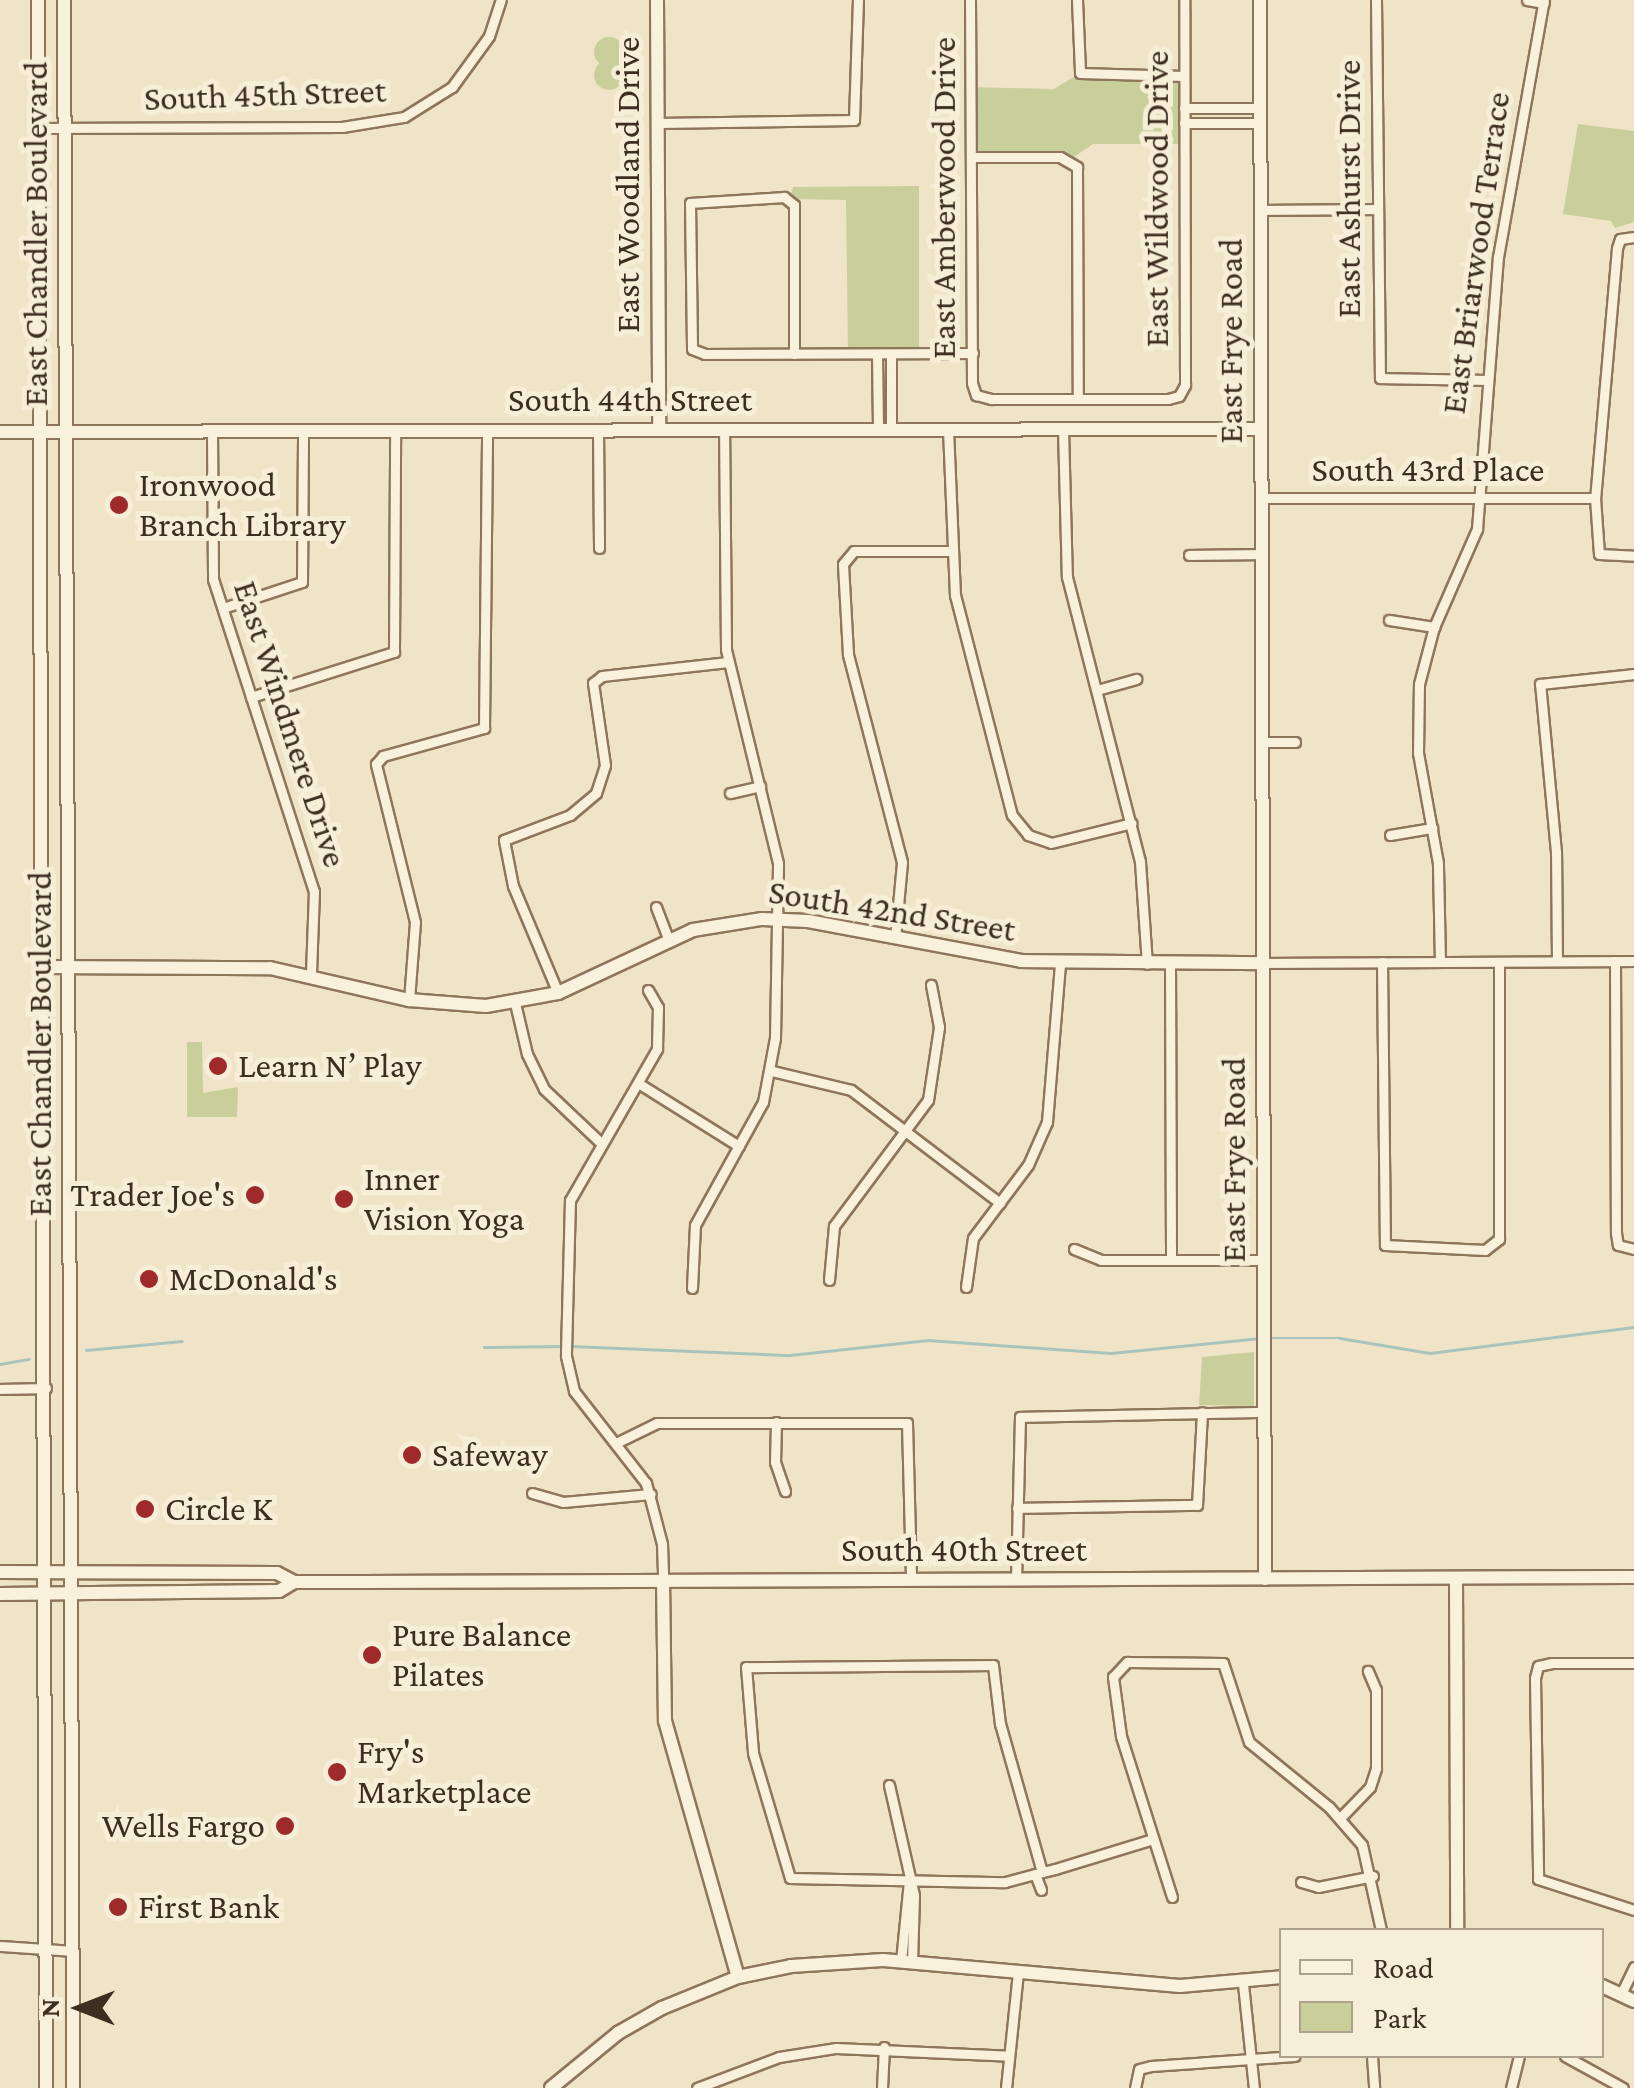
<!DOCTYPE html>
<meta charset="utf-8">
<style>
body{margin:0}
#map{position:relative;width:1634px;height:2088px;overflow:hidden;background:#f0e4c8;font-family:"Crimson Pro",serif}
div>[style]{position:absolute}
[style*='--x']{left:calc(var(--x)*1px);top:calc(var(--y)*1px);width:calc(var(--w)*1px);rotate:calc(var(--a)*1deg)}
.green>*{inset:0;background:#c9cf9b}
.round{border-radius:50%}
.stream>*{height:2.5px;margin:-1.25px;padding:0 1.25px;transform-origin:1.25px;border-radius:1.25px;background:#a9c4bc}
.roads{filter:drop-shadow(2px 0 #8d765c) drop-shadow(-2px 0 #8d765c) drop-shadow(0 2px #8d765c) drop-shadow(0 -2px #8d765c)}
.street>*{height:9px;margin:-4.5px;padding:0 4.5px;transform-origin:4.5px;border-radius:4.5px;background:#faf1dc}
.secondary>*{height:12px;margin:-6px;padding:0 6px;transform-origin:6px;border-radius:6px;background:#faf1dc}
.dots>*{width:28px;height:28px;translate:-50% -50%;box-sizing:border-box;border:5px solid #f7eed8;border-radius:50%}
span{translate:-50% -50%;white-space:nowrap;text-align:center;line-height:1.15;-webkit-text-stroke:10px #f7eed8;paint-order:stroke}
.street-label{font-size:35px;color:#3d2e20}
.poi-label{font-size:35px;color:#3d2e20}
.left{translate:0 -50%;text-align:left}
.right{translate:-100% -50%;text-align:right}
.legend{position:absolute;left:1279px;top:1928px;width:325px;height:130px;box-sizing:border-box;background:#f7eed8;border:2px solid #ada18e;margin:0;padding:12px 18px;list-style:none;font-size:30px;color:#3d2e20}
.legend li{display:flex;align-items:center;gap:20px;height:50px}
.legend b{width:50px;border:2px solid #ada18e}
.north{position:absolute;left:30px;top:1958px;width:100px;height:100px;-webkit-text-stroke:8px #f7eed8;paint-order:stroke;rotate:270deg;font-size:28px;font-weight:700;line-height:40px;text-align:center;color:#3d2e20}
.north::after{content:'';display:block;margin:auto;width:35px;height:45px;background:#3d2e20;clip-path:polygon(50% 0,100% 100%,50% 72%,0 100%)}
</style>
<div id="map">
<div class="green">
<div class="round" style="left:594px;top:37px;width:30px;height:30px"></div>
<div class="round" style="left:594px;top:60px;width:30px;height:30px"></div>
<div style="clip-path:polygon(1080px 73px,1184px 76px,1184px 144px,1093px 144px,1071px 159px,971px 157px,970px 87px,1054px 89px)"></div>
<div style="clip-path:polygon(1578px 124px,1634px 131px,1634px 222px,1615px 228px,1611px 221px,1563px 214px)"></div>
<div style="clip-path:polygon(919px 186px,919px 353px,848px 354px,846px 200px,790px 199px,793px 187px)"></div>
<div style="clip-path:polygon(187px 1042px,202px 1042px,203px 1093px,238px 1087px,237px 1117px,187px 1117px)"></div>
<div style="clip-path:polygon(1254px 1352px,1254px 1406px,1199px 1405px,1202px 1357px)"></div>
</div>
<div class="stream">
<div style="--x:1268;--y:1338;--w:72;--a:0"></div>
<div style="--x:1340;--y:1338;--w:91;--a:9.5"></div>
<div style="--x:1430;--y:1353;--w:206;--a:-7.3"></div>
<div style="--x:571;--y:1346;--w:219;--a:2.4"></div>
<div style="--x:790;--y:1355;--w:139;--a:-6.2"></div>
<div style="--x:928;--y:1340;--w:183;--a:4.1"></div>
<div style="--x:1111;--y:1353;--w:150;--a:-5.7"></div>
<div style="--x:484;--y:1347;--w:79;--a:-0.7"></div>
<div style="--x:86;--y:1350;--w:96;--a:-5.4"></div>
<div style="--x:0;--y:1364;--w:29;--a:-10"></div>
</div>
<div class="roads">
<div class="street">
<div style="--x:970;--y:0;--w:383;--a:89.7"></div>
<div style="--x:972;--y:383;--w:13;--a:72"></div>
<div style="--x:976;--y:395;--w:16;--a:15"></div>
<div style="--x:991;--y:399;--w:177;--a:0"></div>
<div style="--x:1168;--y:399;--w:11;--a:-15"></div>
<div style="--x:1179;--y:396;--w:13;--a:-61"></div>
<div style="--x:1185;--y:385;--w:385;--a:-90.1"></div>
<div style="--x:1077;--y:0;--w:73;--a:87.6"></div>
<div style="--x:1080;--y:73;--w:104;--a:1.7"></div>
<div style="--x:1376;--y:0;--w:378;--a:89.4"></div>
<div style="--x:1380;--y:378;--w:104;--a:1.1"></div>
<div style="--x:1527;--y:0;--w:17;--a:10"></div>
<div style="--x:1184;--y:108;--w:76;--a:0"></div>
<div style="--x:658;--y:123;--w:196;--a:-0.9"></div>
<div style="--x:854;--y:120;--w:120;--a:-88.1"></div>
<div style="--x:1184;--y:123;--w:76;--a:0"></div>
<div style="--x:38;--y:128;--w:304;--a:-0.2"></div>
<div style="--x:342;--y:127;--w:63;--a:-9.2"></div>
<div style="--x:404;--y:117;--w:57;--a:-32"></div>
<div style="--x:452;--y:87;--w:63;--a:-54"></div>
<div style="--x:489;--y:36;--w:38;--a:-72"></div>
<div style="--x:971;--y:157;--w:89;--a:0"></div>
<div style="--x:1060;--y:157;--w:20;--a:30"></div>
<div style="--x:1077;--y:167;--w:232;--a:89.8"></div>
<div style="--x:1260;--y:210;--w:117;--a:-0.5"></div>
<div style="--x:1634;--y:237;--w:14;--a:172"></div>
<div style="--x:1620;--y:239;--w:9;--a:108"></div>
<div style="--x:1617;--y:248;--w:251;--a:95"></div>
<div style="--x:1595;--y:498;--w:56;--a:85.9"></div>
<div style="--x:1599;--y:554;--w:35;--a:3"></div>
<div style="--x:794;--y:354;--w:149;--a:-90"></div>
<div style="--x:794;--y:205;--w:13;--a:-141"></div>
<div style="--x:784;--y:197;--w:94;--a:176.3"></div>
<div style="--x:690;--y:203;--w:146;--a:89.2"></div>
<div style="--x:692;--y:349;--w:14;--a:21"></div>
<div style="--x:705;--y:354;--w:268;--a:-0.2"></div>
<div style="--x:877;--y:354;--w:76;--a:89.2"></div>
<div style="--x:891;--y:354;--w:76;--a:90"></div>
<div style="--x:948;--y:429;--w:166;--a:87.6"></div>
<div style="--x:955;--y:595;--w:227;--a:75.5"></div>
<div style="--x:1012;--y:815;--w:26;--a:51"></div>
<div style="--x:1028;--y:835;--w:24;--a:19"></div>
<div style="--x:1051;--y:843;--w:83;--a:-13.9"></div>
<div style="--x:1063;--y:429;--w:148;--a:88.5"></div>
<div style="--x:1067;--y:577;--w:294;--a:75.6"></div>
<div style="--x:1140;--y:862;--w:102;--a:86.1"></div>
<div style="--x:598;--y:430;--w:118;--a:89.5"></div>
<div style="--x:212;--y:431;--w:148;--a:89.6"></div>
<div style="--x:213;--y:579;--w:328;--a:72.1"></div>
<div style="--x:314;--y:891;--w:83;--a:92.1"></div>
<div style="--x:1261;--y:498;--w:334;--a:0"></div>
<div style="--x:1189;--y:555;--w:73;--a:-0.8"></div>
<div style="--x:223;--y:608;--w:83;--a:-18.2"></div>
<div style="--x:302;--y:582;--w:151;--a:-89.6"></div>
<div style="--x:1389;--y:620;--w:46;--a:8.8"></div>
<div style="--x:1097;--y:690;--w:41;--a:-15.8"></div>
<div style="--x:251;--y:697;--w:150;--a:-17.5"></div>
<div style="--x:394;--y:652;--w:221;--a:-89.7"></div>
<div style="--x:1262;--y:742;--w:33;--a:0"></div>
<div style="--x:730;--y:793;--w:31;--a:-13"></div>
<div style="--x:1390;--y:835;--w:43;--a:-9.5"></div>
<div style="--x:656;--y:907;--w:34;--a:69"></div>
<div style="--x:895;--y:938;--w:76;--a:-84.7"></div>
<div style="--x:902;--y:862;--w:215;--a:-104.6"></div>
<div style="--x:848;--y:654;--w:90;--a:-93.2"></div>
<div style="--x:843;--y:564;--w:17;--a:-50"></div>
<div style="--x:854;--y:551;--w:96;--a:0"></div>
<div style="--x:1557;--y:961;--w:109;--a:-90.5"></div>
<div style="--x:1556;--y:852;--w:169;--a:-95.4"></div>
<div style="--x:1540;--y:684;--w:95;--a:-6.1"></div>
<div style="--x:1615;--y:961;--w:272;--a:89.8"></div>
<div style="--x:1616;--y:1233;--w:12;--a:81"></div>
<div style="--x:1618;--y:1245;--w:16;--a:14"></div>
<div style="--x:1382;--y:962;--w:283;--a:89.4"></div>
<div style="--x:1385;--y:1245;--w:100;--a:2.9"></div>
<div style="--x:1485;--y:1250;--w:18;--a:-38"></div>
<div style="--x:1499;--y:1239;--w:277;--a:-90"></div>
<div style="--x:1440;--y:962;--w:99;--a:-91.2"></div>
<div style="--x:1438;--y:863;--w:112;--a:-100.3"></div>
<div style="--x:1418;--y:753;--w:69;--a:-89.2"></div>
<div style="--x:1419;--y:684;--w:59;--a:-75.3"></div>
<div style="--x:1434;--y:627;--w:107;--a:-66.3"></div>
<div style="--x:1477;--y:529;--w:273;--a:-85.6"></div>
<div style="--x:1498;--y:257;--w:261;--a:-79.9"></div>
<div style="--x:1170;--y:963;--w:297;--a:89.8"></div>
<div style="--x:1263;--y:963;--w:371;--a:-0.3"></div>
<div style="--x:648;--y:990;--w:20;--a:60"></div>
<div style="--x:658;--y:1007;--w:42;--a:91.4"></div>
<div style="--x:657;--y:1049;--w:174;--a:119.9"></div>
<div style="--x:570;--y:1200;--w:156;--a:91.5"></div>
<div style="--x:566;--y:1356;--w:36;--a:77"></div>
<div style="--x:574;--y:1391;--w:117;--a:52"></div>
<div style="--x:646;--y:1483;--w:63;--a:75.3"></div>
<div style="--x:662;--y:1544;--w:36;--a:88"></div>
<div style="--x:558;--y:993;--w:116;--a:-112.8"></div>
<div style="--x:513;--y:886;--w:47;--a:-101.1"></div>
<div style="--x:504;--y:840;--w:71;--a:-20.7"></div>
<div style="--x:570;--y:815;--w:34;--a:-40"></div>
<div style="--x:596;--y:793;--w:29;--a:-72"></div>
<div style="--x:605;--y:765;--w:83;--a:-98.3"></div>
<div style="--x:593;--y:683;--w:11;--a:-38"></div>
<div style="--x:602;--y:676;--w:127;--a:-6.3"></div>
<div style="--x:409;--y:1000;--w:78;--a:-85.6"></div>
<div style="--x:415;--y:922;--w:163;--a:-103.9"></div>
<div style="--x:376;--y:764;--w:11;--a:-49"></div>
<div style="--x:383;--y:756;--w:105;--a:-15.5"></div>
<div style="--x:484;--y:728;--w:298;--a:-89.4"></div>
<div style="--x:515;--y:1003;--w:52;--a:76.8"></div>
<div style="--x:527;--y:1054;--w:39;--a:64"></div>
<div style="--x:544;--y:1089;--w:79;--a:43.5"></div>
<div style="--x:772;--y:1071;--w:81;--a:13.5"></div>
<div style="--x:851;--y:1090;--w:187;--a:37.2"></div>
<div style="--x:638;--y:1083;--w:119;--a:32"></div>
<div style="--x:1074;--y:1249;--w:29;--a:22"></div>
<div style="--x:1101;--y:1260;--w:163;--a:0"></div>
<div style="--x:829;--y:1280;--w:54;--a:-84.7"></div>
<div style="--x:834;--y:1226;--w:157;--a:-53.3"></div>
<div style="--x:928;--y:1100;--w:74;--a:-81.4"></div>
<div style="--x:939;--y:1027;--w:43;--a:-100.8"></div>
<div style="--x:966;--y:1287;--w:49;--a:-81.9"></div>
<div style="--x:973;--y:1238;--w:91;--a:-53"></div>
<div style="--x:1028;--y:1165;--w:47;--a:-66.2"></div>
<div style="--x:1047;--y:1122;--w:160;--a:-85.3"></div>
<div style="--x:692;--y:1288;--w:63;--a:-87.3"></div>
<div style="--x:695;--y:1225;--w:141;--a:-61.1"></div>
<div style="--x:763;--y:1102;--w:65;--a:-79.4"></div>
<div style="--x:775;--y:1038;--w:175;--a:-89"></div>
<div style="--x:778;--y:863;--w:220;--a:-103.7"></div>
<div style="--x:726;--y:649;--w:219;--a:-90.5"></div>
<div style="--x:0;--y:1389;--w:46;--a:-1.2"></div>
<div style="--x:776;--y:1422;--w:40;--a:91.4"></div>
<div style="--x:775;--y:1462;--w:31;--a:71"></div>
<div style="--x:618;--y:1442;--w:43;--a:-26"></div>
<div style="--x:657;--y:1423;--w:250;--a:0"></div>
<div style="--x:907;--y:1423;--w:157;--a:88.5"></div>
<div style="--x:532;--y:1493;--w:32;--a:16"></div>
<div style="--x:563;--y:1502;--w:88;--a:-5.2"></div>
<div style="--x:1017;--y:1508;--w:180;--a:-1"></div>
<div style="--x:1197;--y:1505;--w:93;--a:-86.9"></div>
<div style="--x:1016;--y:1580;--w:163;--a:-88.6"></div>
<div style="--x:1020;--y:1417;--w:245;--a:-1.2"></div>
<div style="--x:1634;--y:1663;--w:82;--a:180"></div>
<div style="--x:1552;--y:1663;--w:14;--a:168"></div>
<div style="--x:1538;--y:1666;--w:12;--a:104"></div>
<div style="--x:1535;--y:1678;--w:201;--a:89.1"></div>
<div style="--x:1538;--y:1879;--w:101;--a:17.9"></div>
<div style="--x:889;--y:1785;--w:113;--a:77.2"></div>
<div style="--x:914;--y:1895;--w:67;--a:91.7"></div>
<div style="--x:1340;--y:1818;--w:43;--a:-45.9"></div>
<div style="--x:1370;--y:1787;--w:20;--a:-72"></div>
<div style="--x:1376;--y:1768;--w:78;--a:-90"></div>
<div style="--x:1376;--y:1690;--w:21;--a:-113"></div>
<div style="--x:1042;--y:1872;--w:154;--a:-105.8"></div>
<div style="--x:1000;--y:1724;--w:59;--a:-96.8"></div>
<div style="--x:993;--y:1665;--w:247;--a:179.5"></div>
<div style="--x:746;--y:1667;--w:86;--a:85.3"></div>
<div style="--x:753;--y:1753;--w:130;--a:73.5"></div>
<div style="--x:790;--y:1878;--w:215;--a:1.1"></div>
<div style="--x:1005;--y:1882;--w:31;--a:-15"></div>
<div style="--x:1035;--y:1874;--w:21;--a:-14"></div>
<div style="--x:1055;--y:1869;--w:102;--a:-17"></div>
<div style="--x:1035;--y:1874;--w:17;--a:69"></div>
<div style="--x:1301;--y:1882;--w:18;--a:16"></div>
<div style="--x:1318;--y:1887;--w:56;--a:-11.3"></div>
<div style="--x:1172;--y:1897;--w:169;--a:-107.6"></div>
<div style="--x:1121;--y:1736;--w:60;--a:-97.7"></div>
<div style="--x:1113;--y:1677;--w:21;--a:-47"></div>
<div style="--x:1127;--y:1662;--w:96;--a:0.6"></div>
<div style="--x:1223;--y:1663;--w:83;--a:71.8"></div>
<div style="--x:1249;--y:1742;--w:103;--a:39.1"></div>
<div style="--x:1329;--y:1807;--w:50;--a:49"></div>
<div style="--x:1362;--y:1845;--w:87;--a:77.4"></div>
<div style="--x:0;--y:1946;--w:73;--a:3.9"></div>
<div style="--x:901;--y:1961;--w:80;--a:-84.3"></div>
<div style="--x:1243;--y:1984;--w:105;--a:84"></div>
<div style="--x:1621;--y:1994;--w:30;--a:-64"></div>
<div style="--x:1372;--y:2056;--w:32;--a:86"></div>
<div style="--x:1565;--y:2056;--w:66;--a:28.9"></div>
<div style="--x:697;--y:2088;--w:88;--a:-20.7"></div>
<div style="--x:779;--y:2057;--w:58;--a:-9"></div>
<div style="--x:836;--y:2048;--w:173;--a:2.6"></div>
<div style="--x:882;--y:2088;--w:41;--a:-87.2"></div>
<div style="--x:1006;--y:2088;--w:117;--a:-84.1"></div>
<div style="--x:1135;--y:2088;--w:19;--a:-78"></div>
<div style="--x:1139;--y:2069;--w:12;--a:-14"></div>
<div style="--x:1151;--y:2066;--w:144;--a:-4"></div>
<div style="--x:1511;--y:2088;--w:33;--a:-76"></div>
</div>
<div class="secondary">
<div style="--x:38;--y:0;--w:2088;--a:89.78"></div>
<div style="--x:64;--y:0;--w:2088;--a:89.75"></div>
<div style="--x:657;--y:0;--w:430;--a:89.7"></div>
<div style="--x:1260;--y:0;--w:1579;--a:89.82"></div>
<div style="--x:0;--y:432;--w:1261;--a:-0.14"></div>
<div style="--x:43;--y:967;--w:227;--a:0.3"></div>
<div style="--x:270;--y:968;--w:143;--a:13"></div>
<div style="--x:409;--y:1000;--w:77;--a:4.5"></div>
<div style="--x:486;--y:1006;--w:73;--a:-10.2"></div>
<div style="--x:558;--y:993;--w:149;--a:-25"></div>
<div style="--x:693;--y:930;--w:70;--a:-9.1"></div>
<div style="--x:762;--y:919;--w:46;--a:2.5"></div>
<div style="--x:808;--y:921;--w:217;--a:10.6"></div>
<div style="--x:1021;--y:961;--w:242;--a:0.5"></div>
<div style="--x:0;--y:1572;--w:277;--a:0.2"></div>
<div style="--x:277;--y:1573;--w:19;--a:28"></div>
<div style="--x:294;--y:1582;--w:68;--a:0"></div>
<div style="--x:362;--y:1582;--w:1272;--a:-0.23"></div>
<div style="--x:1456;--y:1578;--w:352;--a:89.8"></div>
<div style="--x:663;--y:1580;--w:141;--a:89.2"></div>
<div style="--x:665;--y:1721;--w:266;--a:74.1"></div>
<div style="--x:0;--y:1594;--w:279;--a:-0.6"></div>
<div style="--x:279;--y:1591;--w:17;--a:-31"></div>
<div style="--x:1602;--y:1986;--w:35;--a:25"></div>
<div style="--x:551;--y:2088;--w:87;--a:-39.4"></div>
<div style="--x:618;--y:2033;--w:51;--a:-29.6"></div>
<div style="--x:662;--y:2008;--w:82;--a:-22.2"></div>
<div style="--x:738;--y:1977;--w:54;--a:-11.7"></div>
<div style="--x:791;--y:1966;--w:92;--a:-3.7"></div>
<div style="--x:883;--y:1960;--w:298;--a:5"></div>
<div style="--x:1180;--y:1986;--w:102;--a:-5"></div>
</div>
</div>
<div class="dots">
<div style="left:119px;top:505px;background:#9e2a2b"></div>
<div style="left:218px;top:1066px;background:#9e2a2b"></div>
<div style="left:255px;top:1195px;background:#9e2a2b"></div>
<div style="left:344px;top:1199px;background:#9e2a2b"></div>
<div style="left:149px;top:1279px;background:#9e2a2b"></div>
<div style="left:412px;top:1455px;background:#9e2a2b"></div>
<div style="left:145px;top:1509px;background:#9e2a2b"></div>
<div style="left:372px;top:1655px;background:#9e2a2b"></div>
<div style="left:337px;top:1772px;background:#9e2a2b"></div>
<div style="left:285px;top:1826px;background:#9e2a2b"></div>
<div style="left:118px;top:1907px;background:#9e2a2b"></div>
</div>
<div class="street-label">
<span style="left:265px;top:95px;rotate:-2deg">South 45th Street</span>
<span style="left:628px;top:185px;rotate:-90deg">East Woodland Drive</span>
<span style="left:1349px;top:189px;rotate:-90deg">East Ashurst Drive</span>
<span style="left:944px;top:198px;rotate:-90deg">East Amberwood Drive</span>
<span style="left:1157px;top:199px;rotate:-90deg">East Wildwood Drive</span>
<span style="left:36px;top:234px;rotate:-90deg">East Chandler Boulevard</span>
<span style="left:1476px;top:253px;rotate:-82deg">East Briarwood Terrace</span>
<span style="left:1231px;top:341px;rotate:-90deg">East Frye Road</span>
<span style="left:630px;top:400px">South 44th Street</span>
<span style="left:1428px;top:470px">South 43rd Place</span>
<span style="left:290px;top:724px;rotate:72deg">East Windmere Drive</span>
<span style="left:892px;top:911px;rotate:9deg">South 42nd Street</span>
<span style="left:40px;top:1044px;rotate:-90deg">East Chandler Boulevard</span>
<span style="left:1234px;top:1160px;rotate:-90deg">East Frye Road</span>
<span style="left:964px;top:1550px">South 40th Street</span>
</div>
<div class="poi-label">
<span class="left" style="left:139px;top:505px">Ironwood<br>Branch Library</span>
<span class="left" style="left:238px;top:1066px">Learn N’ Play</span>
<span class="left" style="left:364px;top:1199px">Inner<br>Vision Yoga</span>
<span class="right" style="left:235px;top:1195px">Trader Joe's</span>
<span class="left" style="left:169px;top:1279px">McDonald's</span>
<span class="left" style="left:432px;top:1455px">Safeway</span>
<span class="left" style="left:165px;top:1509px">Circle K</span>
<span class="left" style="left:392px;top:1655px">Pure Balance<br>Pilates</span>
<span class="left" style="left:357px;top:1772px">Fry's<br>Marketplace</span>
<span class="right" style="left:265px;top:1826px">Wells Fargo</span>
<span class="left" style="left:138px;top:1907px">First Bank</span>
</div>
<ul class="legend">
<li><b style="height:12px;background:#faf1dc"></b>Road</li>
<li><b style="height:28px;background:#c9cf9b"></b>Park</li>
</ul>
<div class="north">N</div>
</div>
